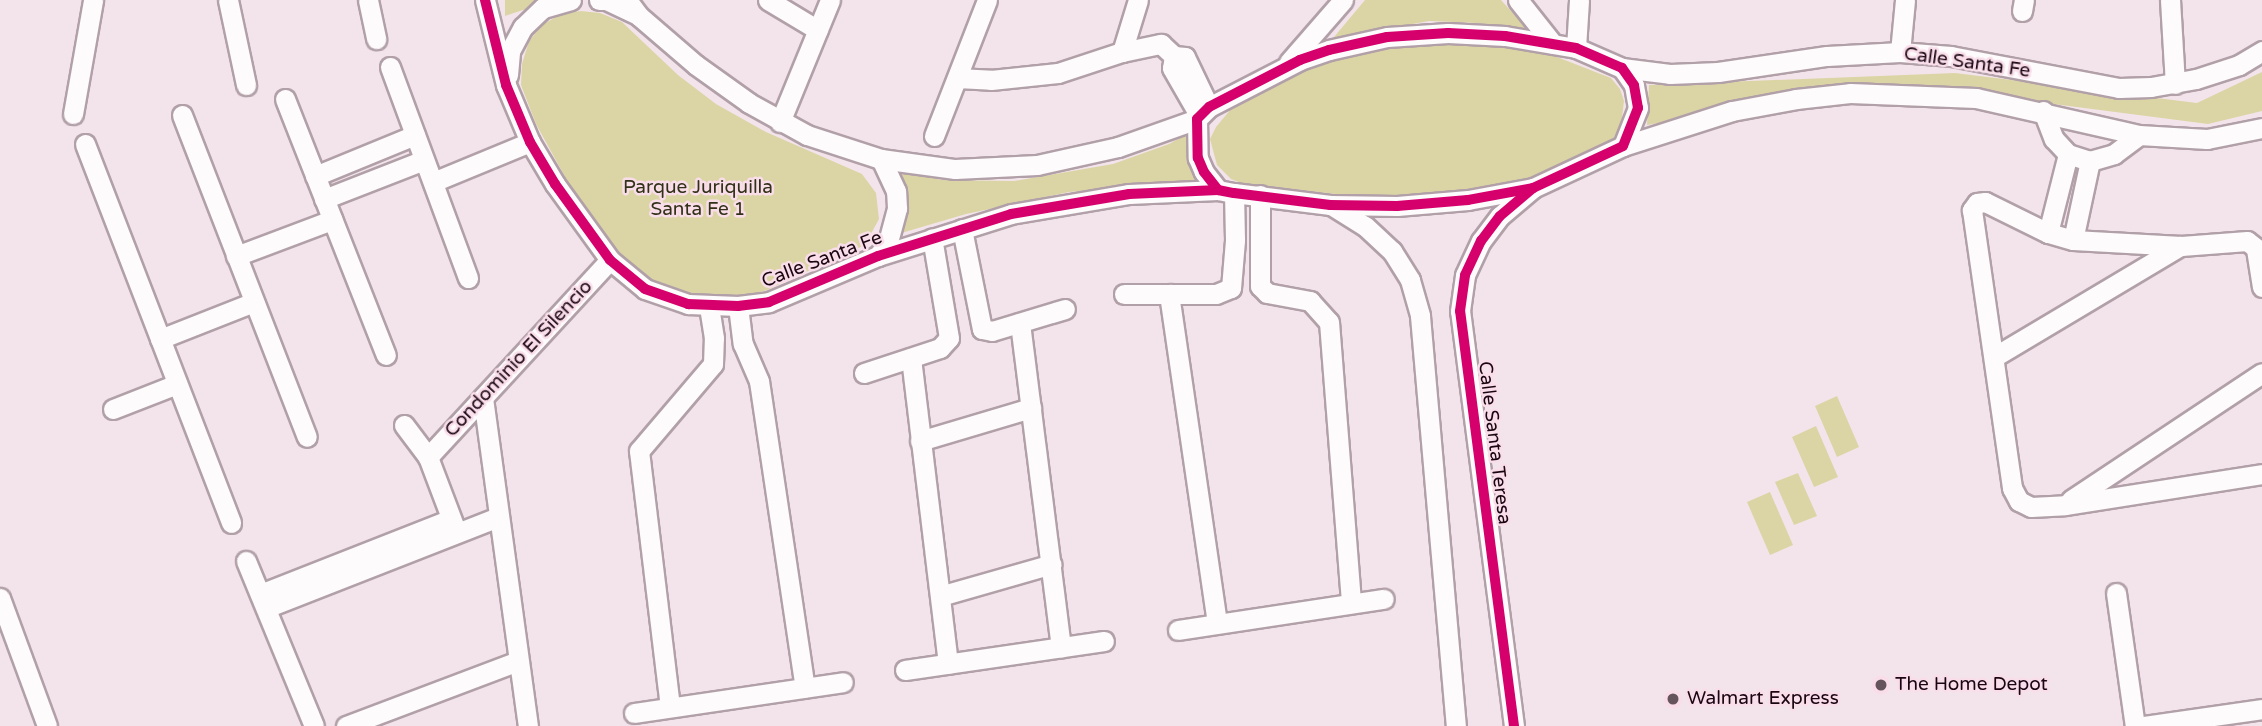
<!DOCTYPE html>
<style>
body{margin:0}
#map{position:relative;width:2262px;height:726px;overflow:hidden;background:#f3e4eb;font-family:"Varela Round",sans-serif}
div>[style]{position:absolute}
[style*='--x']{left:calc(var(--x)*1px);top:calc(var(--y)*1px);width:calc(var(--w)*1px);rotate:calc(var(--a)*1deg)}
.green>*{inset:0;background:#dbd5a6}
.roads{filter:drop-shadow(2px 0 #b2a0a8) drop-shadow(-2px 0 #b2a0a8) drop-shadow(0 2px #b2a0a8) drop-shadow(0 -2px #b2a0a8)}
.minor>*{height:19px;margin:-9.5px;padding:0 9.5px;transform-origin:9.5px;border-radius:9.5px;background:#fdfbfc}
.cycleway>*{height:10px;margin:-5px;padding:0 5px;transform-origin:5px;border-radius:5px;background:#d6006c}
.dots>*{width:19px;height:19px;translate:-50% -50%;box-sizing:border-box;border:4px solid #f9deea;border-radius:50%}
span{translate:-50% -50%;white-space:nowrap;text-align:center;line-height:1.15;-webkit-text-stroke:5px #f9deea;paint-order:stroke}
.street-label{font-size:19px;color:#1a0611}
.park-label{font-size:19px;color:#313118}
.poi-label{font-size:19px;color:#1a0611}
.left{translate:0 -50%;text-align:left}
</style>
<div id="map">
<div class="green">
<div style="clip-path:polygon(505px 0,553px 0,505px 16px)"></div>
<div style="clip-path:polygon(1365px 0,1501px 0,1529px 31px,1476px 23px,1429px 21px,1354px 35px,1329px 43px)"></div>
<div style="clip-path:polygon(581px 11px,600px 13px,622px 22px,678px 75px,716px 104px,766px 132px,862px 174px,876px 193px,879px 219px,865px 245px,767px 290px,747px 296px,684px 293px,653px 280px,627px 261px,580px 204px,536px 124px,521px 85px,522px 64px,529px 41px,542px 25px,561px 14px)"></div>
<div style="clip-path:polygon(1442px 40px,1508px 46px,1557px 57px,1611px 78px,1620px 89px,1624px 101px,1621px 126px,1614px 138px,1602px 148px,1533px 179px,1505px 187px,1378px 199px,1241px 183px,1231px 179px,1217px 165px,1210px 139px,1216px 127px,1231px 109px,1262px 90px,1304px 68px,1352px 54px,1383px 46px)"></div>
<div style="clip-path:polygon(2262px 72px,2262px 111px,2208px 124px,1898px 84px,1647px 125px,1649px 85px,1955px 73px,2197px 103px)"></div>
<div style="clip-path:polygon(1191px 132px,1204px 184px,1177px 183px,1069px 192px,966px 214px,898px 234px,907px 210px,907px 195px,896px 172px,943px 180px,1014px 181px,1113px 164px,1169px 144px)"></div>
<div style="clip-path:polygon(1837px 396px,1859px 447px,1837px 457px,1815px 406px)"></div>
<div style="clip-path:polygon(1816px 426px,1838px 477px,1814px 487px,1792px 437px)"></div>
<div style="clip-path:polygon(1798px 473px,1817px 516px,1794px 525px,1775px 482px)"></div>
<div style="clip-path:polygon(1770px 492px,1793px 545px,1770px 555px,1747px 502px)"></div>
</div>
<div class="roads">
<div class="minor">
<div style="--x:228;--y:0;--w:87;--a:78"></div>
<div style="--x:368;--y:0;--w:40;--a:78"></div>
<div style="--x:485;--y:0;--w:88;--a:76.1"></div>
<div style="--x:506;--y:85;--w:62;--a:67.2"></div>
<div style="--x:530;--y:142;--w:49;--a:59.2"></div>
<div style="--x:555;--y:184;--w:94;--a:54.1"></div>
<div style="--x:610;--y:260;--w:45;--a:39.6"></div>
<div style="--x:645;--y:289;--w:46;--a:19.2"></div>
<div style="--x:688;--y:304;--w:50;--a:2.3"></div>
<div style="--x:738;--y:306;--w:31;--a:-7"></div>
<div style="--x:769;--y:302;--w:118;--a:-22.9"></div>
<div style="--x:878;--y:256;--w:139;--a:-17.5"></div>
<div style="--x:1011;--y:214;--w:120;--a:-9.6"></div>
<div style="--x:1129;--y:194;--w:89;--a:-2.6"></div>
<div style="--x:599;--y:0;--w:7;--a:0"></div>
<div style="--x:606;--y:0;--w:35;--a:25"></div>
<div style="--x:627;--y:0;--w:20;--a:53"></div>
<div style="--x:639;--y:16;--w:75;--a:40.7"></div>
<div style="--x:696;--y:65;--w:65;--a:35.6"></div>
<div style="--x:749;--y:103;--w:66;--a:28.9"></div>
<div style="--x:807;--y:135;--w:78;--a:18"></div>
<div style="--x:881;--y:159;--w:75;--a:7.7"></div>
<div style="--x:955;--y:169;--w:82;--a:-2.8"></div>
<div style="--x:1037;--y:165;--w:83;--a:-12.5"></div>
<div style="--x:1118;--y:147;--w:84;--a:-19.5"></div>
<div style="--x:768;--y:0;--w:58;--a:31"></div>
<div style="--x:1518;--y:0;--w:56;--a:51.5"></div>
<div style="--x:2170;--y:0;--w:84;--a:86.6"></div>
<div style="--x:2022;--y:11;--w:11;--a:-80"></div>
<div style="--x:1576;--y:48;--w:48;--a:-86.4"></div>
<div style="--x:1122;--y:52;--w:54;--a:-72.9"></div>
<div style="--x:1900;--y:52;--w:52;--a:-84.5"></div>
<div style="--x:1174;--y:56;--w:11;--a:5"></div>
<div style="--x:1185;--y:57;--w:55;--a:64.4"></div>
<div style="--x:1289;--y:62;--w:82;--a:-48.9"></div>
<div style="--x:390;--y:67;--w:225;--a:69.7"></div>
<div style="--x:1622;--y:68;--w:48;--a:7.1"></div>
<div style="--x:1670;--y:74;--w:48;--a:-2.4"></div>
<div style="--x:1718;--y:72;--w:110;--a:-8.4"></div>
<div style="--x:1827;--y:56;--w:73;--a:-3.1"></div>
<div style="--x:1900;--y:52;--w:51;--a:4.5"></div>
<div style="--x:1951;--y:56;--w:171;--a:10.8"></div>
<div style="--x:2119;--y:88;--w:32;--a:-2"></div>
<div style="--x:2151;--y:87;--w:46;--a:-10.1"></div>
<div style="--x:2196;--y:79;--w:45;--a:-18"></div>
<div style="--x:2239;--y:65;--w:27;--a:-31"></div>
<div style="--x:508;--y:75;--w:24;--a:-85"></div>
<div style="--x:510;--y:51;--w:27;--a:-62"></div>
<div style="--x:523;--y:27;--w:28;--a:-44"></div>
<div style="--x:543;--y:8;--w:29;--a:-16"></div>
<div style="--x:957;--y:78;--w:34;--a:3"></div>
<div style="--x:991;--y:80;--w:67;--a:-6"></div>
<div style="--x:1058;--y:73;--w:67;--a:-18.2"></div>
<div style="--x:1122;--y:52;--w:40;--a:-12"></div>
<div style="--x:1161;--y:44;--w:18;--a:43"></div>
<div style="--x:1174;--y:56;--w:12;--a:99"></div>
<div style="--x:1172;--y:68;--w:54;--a:60.1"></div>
<div style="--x:285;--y:99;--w:275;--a:68.5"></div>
<div style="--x:2043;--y:111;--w:30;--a:69"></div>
<div style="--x:2054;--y:139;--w:21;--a:47"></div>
<div style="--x:2068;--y:154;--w:23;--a:18"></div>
<div style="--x:2090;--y:161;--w:25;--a:-16"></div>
<div style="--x:2114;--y:154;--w:31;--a:-37"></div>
<div style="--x:73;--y:114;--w:116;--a:-80"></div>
<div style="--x:182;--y:115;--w:345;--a:68.8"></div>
<div style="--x:780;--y:122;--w:132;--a:-67.7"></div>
<div style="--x:934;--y:136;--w:146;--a:-68.7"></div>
<div style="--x:85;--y:144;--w:406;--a:68.9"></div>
<div style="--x:1623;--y:146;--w:114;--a:-17.8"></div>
<div style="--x:1732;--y:111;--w:65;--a:-10.6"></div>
<div style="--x:1796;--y:99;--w:54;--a:-6.3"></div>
<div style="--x:1850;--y:93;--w:126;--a:2.3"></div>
<div style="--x:1976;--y:98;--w:167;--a:12.8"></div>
<div style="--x:2139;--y:135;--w:68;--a:3.4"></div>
<div style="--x:2207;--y:139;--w:56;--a:-11.3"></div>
<div style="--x:315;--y:176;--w:108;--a:-22.3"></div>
<div style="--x:433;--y:182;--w:105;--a:-22.4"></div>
<div style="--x:1260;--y:195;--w:91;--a:90"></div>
<div style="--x:1260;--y:286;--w:10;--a:45"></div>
<div style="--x:1267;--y:293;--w:44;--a:10.5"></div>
<div style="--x:1310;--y:301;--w:28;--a:48"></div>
<div style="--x:1329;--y:322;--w:282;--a:85.5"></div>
<div style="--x:324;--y:199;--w:107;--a:-21.3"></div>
<div style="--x:1331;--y:205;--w:40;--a:32"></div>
<div style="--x:1365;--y:226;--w:37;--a:43"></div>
<div style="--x:1392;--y:251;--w:34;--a:58"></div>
<div style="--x:1410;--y:280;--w:37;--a:74"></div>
<div style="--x:1420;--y:316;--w:412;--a:85"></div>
<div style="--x:962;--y:229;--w:102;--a:78.7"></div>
<div style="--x:982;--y:329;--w:10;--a:11"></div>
<div style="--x:992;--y:331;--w:76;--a:-16.8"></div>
<div style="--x:2048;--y:233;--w:81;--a:-75.8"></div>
<div style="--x:2073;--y:240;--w:81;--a:-77.9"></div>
<div style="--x:236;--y:256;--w:103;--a:-20.6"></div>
<div style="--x:878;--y:256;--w:17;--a:-54"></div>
<div style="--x:888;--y:242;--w:35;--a:-75"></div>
<div style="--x:897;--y:208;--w:17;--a:-93"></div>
<div style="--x:896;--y:191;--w:35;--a:-115"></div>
<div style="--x:2262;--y:287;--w:39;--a:-99"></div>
<div style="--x:2256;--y:248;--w:11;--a:-142"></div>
<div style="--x:2247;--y:241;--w:66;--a:175.7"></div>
<div style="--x:2181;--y:246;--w:108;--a:-176.8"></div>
<div style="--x:2073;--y:240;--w:26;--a:-164"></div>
<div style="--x:2048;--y:233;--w:70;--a:-153.8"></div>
<div style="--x:1985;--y:202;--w:8;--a:173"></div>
<div style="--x:1977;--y:203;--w:9;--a:126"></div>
<div style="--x:1972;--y:210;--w:281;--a:81.8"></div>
<div style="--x:2012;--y:488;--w:15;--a:62"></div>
<div style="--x:2019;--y:501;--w:13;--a:27"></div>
<div style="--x:2031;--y:507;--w:34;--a:-3"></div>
<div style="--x:2065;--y:505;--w:199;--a:-8.9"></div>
<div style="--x:1124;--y:294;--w:92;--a:0"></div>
<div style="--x:1216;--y:294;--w:16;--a:-22"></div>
<div style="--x:1231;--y:288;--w:48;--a:-85.2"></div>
<div style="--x:1235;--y:240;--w:47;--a:-91.2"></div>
<div style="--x:1169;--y:294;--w:333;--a:81.7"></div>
<div style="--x:738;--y:306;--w:38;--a:83"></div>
<div style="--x:743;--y:344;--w:40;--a:66.6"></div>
<div style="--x:759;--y:381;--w:310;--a:81.5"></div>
<div style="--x:1020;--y:323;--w:327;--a:82.8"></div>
<div style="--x:160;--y:339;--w:101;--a:-21.5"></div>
<div style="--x:1994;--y:357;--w:217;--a:-30.8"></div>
<div style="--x:911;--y:358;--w:308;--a:83.1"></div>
<div style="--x:864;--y:373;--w:80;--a:-18.2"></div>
<div style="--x:940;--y:348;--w:13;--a:-48"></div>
<div style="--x:949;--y:338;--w:101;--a:-99.6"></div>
<div style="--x:483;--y:398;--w:331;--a:82.2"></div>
<div style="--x:113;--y:409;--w:69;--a:-21.3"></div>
<div style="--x:404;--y:425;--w:40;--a:53"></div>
<div style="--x:428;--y:457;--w:76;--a:69.2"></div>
<div style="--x:920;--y:441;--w:116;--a:-16.6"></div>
<div style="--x:428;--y:457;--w:268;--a:-47.3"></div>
<div style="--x:2071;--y:500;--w:229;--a:-33.6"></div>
<div style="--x:246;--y:561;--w:178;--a:67.6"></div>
<div style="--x:2116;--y:593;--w:134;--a:81.9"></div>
<div style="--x:260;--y:594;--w:205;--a:-21.4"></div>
<div style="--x:940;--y:596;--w:116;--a:-15.9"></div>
<div style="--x:0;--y:598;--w:136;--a:69.8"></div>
<div style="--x:266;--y:608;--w:249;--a:-21.4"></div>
<div style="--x:1178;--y:630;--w:208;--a:-8.6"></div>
<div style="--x:905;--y:670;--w:201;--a:-8.3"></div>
<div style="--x:670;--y:707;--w:258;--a:-96.9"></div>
<div style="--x:639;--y:451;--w:114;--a:-49.6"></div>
<div style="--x:713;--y:364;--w:26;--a:-88"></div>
<div style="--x:714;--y:338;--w:32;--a:-99"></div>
<div style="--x:634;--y:713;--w:211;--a:-8.4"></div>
<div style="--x:346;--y:726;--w:184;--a:-20.7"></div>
<div style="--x:1514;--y:726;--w:418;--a:-97.4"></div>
<div style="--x:1460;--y:311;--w:36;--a:-82"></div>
<div style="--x:1465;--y:275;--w:38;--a:-65"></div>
<div style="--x:1481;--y:241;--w:31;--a:-53"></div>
<div style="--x:1500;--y:216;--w:43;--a:-40.3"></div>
<div style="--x:1533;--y:188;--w:99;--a:-25"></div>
<div style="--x:1623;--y:146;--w:41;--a:-68.5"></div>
<div style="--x:1638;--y:108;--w:23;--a:-100"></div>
<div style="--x:1634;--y:85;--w:21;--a:-125"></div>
<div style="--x:1622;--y:68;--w:50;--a:-156.5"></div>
<div style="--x:1576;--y:48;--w:72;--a:-170.4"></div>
<div style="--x:1505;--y:36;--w:57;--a:-177"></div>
<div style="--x:1448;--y:33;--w:61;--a:176.2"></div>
<div style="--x:1387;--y:37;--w:59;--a:167.4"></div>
<div style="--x:1329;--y:50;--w:31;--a:161"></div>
<div style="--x:1300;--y:60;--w:102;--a:152.7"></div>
<div style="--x:1209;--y:107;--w:17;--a:135"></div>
<div style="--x:1197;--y:119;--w:39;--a:89"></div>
<div style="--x:1198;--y:158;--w:15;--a:67"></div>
<div style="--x:1204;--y:172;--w:23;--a:52"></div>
<div style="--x:1218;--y:190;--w:16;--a:11"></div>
<div style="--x:1234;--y:193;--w:97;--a:7.1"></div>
<div style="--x:1330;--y:205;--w:67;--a:0.9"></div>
<div style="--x:1397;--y:206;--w:71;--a:-4.8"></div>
<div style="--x:1468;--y:200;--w:66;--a:-10.5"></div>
<div style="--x:2143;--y:726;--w:120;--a:-8.1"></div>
</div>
</div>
<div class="cycleway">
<div style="--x:485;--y:0;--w:88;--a:76.1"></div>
<div style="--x:506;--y:85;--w:62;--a:67.2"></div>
<div style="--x:530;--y:142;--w:49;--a:59.2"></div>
<div style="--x:555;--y:184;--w:94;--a:54.1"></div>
<div style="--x:610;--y:260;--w:45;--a:39.6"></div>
<div style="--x:645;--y:289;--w:46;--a:19.2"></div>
<div style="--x:688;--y:304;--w:50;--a:2.3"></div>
<div style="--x:738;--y:306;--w:31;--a:-7"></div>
<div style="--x:769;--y:302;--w:118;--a:-22.9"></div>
<div style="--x:878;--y:256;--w:139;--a:-17.5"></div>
<div style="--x:1011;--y:214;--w:120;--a:-9.6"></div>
<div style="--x:1129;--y:194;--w:89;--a:-2.6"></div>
<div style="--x:1514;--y:726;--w:418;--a:-97.4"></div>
<div style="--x:1460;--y:311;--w:36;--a:-82"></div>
<div style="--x:1465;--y:275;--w:38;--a:-65"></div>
<div style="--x:1481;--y:241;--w:31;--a:-53"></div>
<div style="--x:1500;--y:216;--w:43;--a:-40.3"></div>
<div style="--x:1533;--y:188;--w:99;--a:-25"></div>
<div style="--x:1623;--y:146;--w:41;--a:-68.5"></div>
<div style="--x:1638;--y:108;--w:23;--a:-100"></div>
<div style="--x:1634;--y:85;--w:21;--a:-125"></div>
<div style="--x:1622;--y:68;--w:50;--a:-156.5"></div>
<div style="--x:1576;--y:48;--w:72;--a:-170.4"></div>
<div style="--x:1505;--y:36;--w:57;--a:-177"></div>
<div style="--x:1448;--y:33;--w:61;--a:176.2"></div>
<div style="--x:1387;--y:37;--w:59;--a:167.4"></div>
<div style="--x:1329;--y:50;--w:31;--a:161"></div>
<div style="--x:1300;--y:60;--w:102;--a:152.7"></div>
<div style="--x:1209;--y:107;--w:17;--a:135"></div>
<div style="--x:1197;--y:119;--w:39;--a:89"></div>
<div style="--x:1198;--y:158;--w:15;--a:67"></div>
<div style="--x:1204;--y:172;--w:23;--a:52"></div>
<div style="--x:1218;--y:190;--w:16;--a:11"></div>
<div style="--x:1234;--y:193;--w:97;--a:7.1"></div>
<div style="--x:1330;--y:205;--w:67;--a:0.9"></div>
<div style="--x:1397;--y:206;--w:71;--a:-4.8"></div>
<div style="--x:1468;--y:200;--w:66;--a:-10.5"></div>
</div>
<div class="dots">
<div style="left:1881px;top:685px;background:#66545d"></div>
<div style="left:1673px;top:699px;background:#66545d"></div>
</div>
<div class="street-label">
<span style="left:1967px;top:63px;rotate:8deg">Calle Santa Fe</span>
<span style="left:822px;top:260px;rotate:-21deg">Calle Santa Fe</span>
<span style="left:519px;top:359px;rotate:-47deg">Condominio El Silencio</span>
<span style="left:1494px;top:443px;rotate:83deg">Calle Santa Teresa</span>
</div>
<div class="park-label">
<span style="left:698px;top:199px">Parque Juriquilla<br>Santa Fe 1</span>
</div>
<div class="poi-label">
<span class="left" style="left:1895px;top:685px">The Home Depot</span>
<span class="left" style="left:1687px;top:699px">Walmart Express</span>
</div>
</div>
